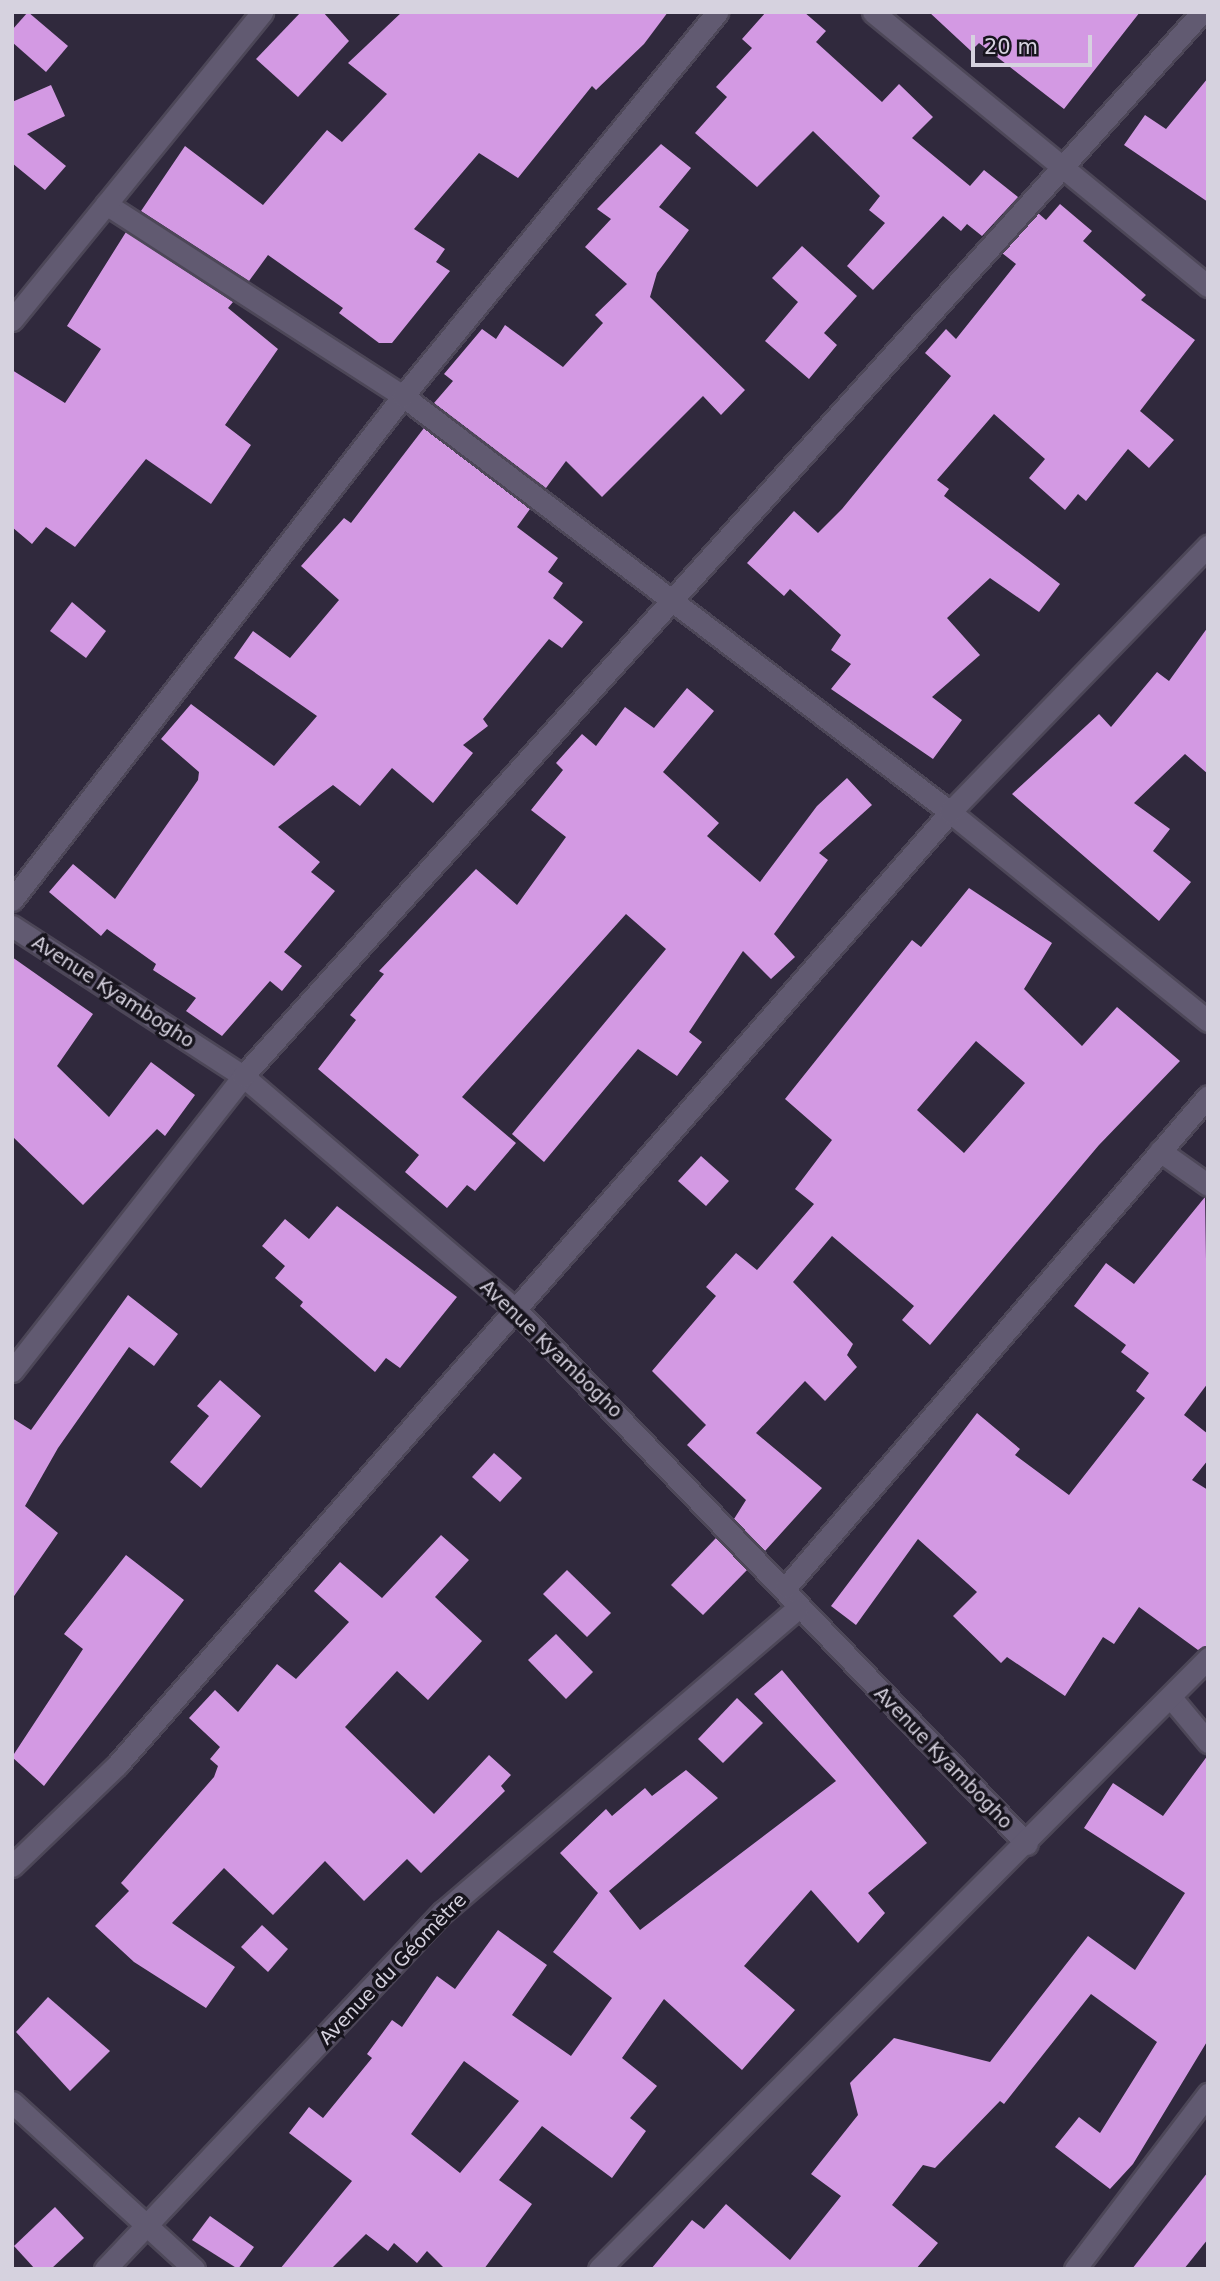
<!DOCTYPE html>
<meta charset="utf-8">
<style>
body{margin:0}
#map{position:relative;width:1220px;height:2281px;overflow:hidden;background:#30293d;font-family:"DejaVu Sans",sans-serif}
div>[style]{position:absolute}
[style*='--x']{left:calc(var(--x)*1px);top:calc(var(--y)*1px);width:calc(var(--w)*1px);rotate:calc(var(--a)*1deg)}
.building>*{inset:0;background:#d399e3}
.roads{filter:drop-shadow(2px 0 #4d4758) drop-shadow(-2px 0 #4d4758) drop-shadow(0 2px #4d4758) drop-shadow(0 -2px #4d4758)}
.minor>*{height:21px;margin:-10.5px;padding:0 10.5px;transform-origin:10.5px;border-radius:10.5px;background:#615a71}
span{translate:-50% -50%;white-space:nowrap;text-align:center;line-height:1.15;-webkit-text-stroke:7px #17141d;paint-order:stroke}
.street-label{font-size:19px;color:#d6d2df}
.frame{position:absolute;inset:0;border:14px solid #d6d2df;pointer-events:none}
.scale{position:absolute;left:971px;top:35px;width:121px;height:32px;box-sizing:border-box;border:4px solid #d6d2df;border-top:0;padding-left:9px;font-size:21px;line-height:24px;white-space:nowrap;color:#d6d2df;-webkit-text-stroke:5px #17141d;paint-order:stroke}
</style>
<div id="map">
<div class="building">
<div style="clip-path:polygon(28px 12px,68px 46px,46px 72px,12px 42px,12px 30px)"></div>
<div style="clip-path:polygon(301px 12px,323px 12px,349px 41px,298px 97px,256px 59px)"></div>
<div style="clip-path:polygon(402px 12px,668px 12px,644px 44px,596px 90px,592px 86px,518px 178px,479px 153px,414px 229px,445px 249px,436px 262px,450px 271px,392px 343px,379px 343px,339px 313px,343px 308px,268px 255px,249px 281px,141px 211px,185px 146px,263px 205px,327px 130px,342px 142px,387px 94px,348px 63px)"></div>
<div style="clip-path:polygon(766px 12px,804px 12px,826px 31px,816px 42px,882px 102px,899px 84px,933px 117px,912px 138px,970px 186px,984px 170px,1018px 197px,982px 236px,967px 224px,961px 231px,943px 216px,873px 290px,847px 266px,885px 223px,869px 210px,880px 196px,813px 131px,757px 187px,695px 133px,727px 97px,716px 87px,752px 48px,742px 39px)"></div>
<div style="clip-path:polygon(929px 12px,1140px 12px,1064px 109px,979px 43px,971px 51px)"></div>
<div style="clip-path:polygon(1208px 78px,1208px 202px,1124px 145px,1145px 115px,1166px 129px)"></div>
<div style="clip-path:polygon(51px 85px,65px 116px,27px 134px,66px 166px,45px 190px,12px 163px,12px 102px)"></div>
<div style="clip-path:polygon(661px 144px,691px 168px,659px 207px,689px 230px,657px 273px,650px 297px,745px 390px,721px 415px,703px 396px,602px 497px,566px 461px,546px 488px,434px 403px,453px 381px,444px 374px,482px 329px,496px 339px,505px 325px,563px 367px,603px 323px,595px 315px,627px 284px,585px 247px,611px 219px,597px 209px)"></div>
<div style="clip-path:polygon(1060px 204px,1092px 231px,1083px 241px,1146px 295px,1141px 300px,1195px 340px,1140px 411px,1174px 440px,1149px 468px,1128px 449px,1086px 501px,1078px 494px,1065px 510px,1029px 478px,1045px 459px,994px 414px,937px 480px,949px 489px,944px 496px,1060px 584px,1039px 612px,990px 578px,947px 618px,980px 655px,932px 697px,962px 720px,933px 759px,831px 689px,851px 664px,831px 650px,841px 635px,790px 589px,784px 596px,747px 563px,794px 511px,818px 533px,842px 509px,951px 376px,925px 353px,946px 329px,956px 339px,1016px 264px,1002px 253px,1038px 213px,1046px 220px)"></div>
<div style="clip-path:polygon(126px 232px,233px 302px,228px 308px,278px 349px,225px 425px,251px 445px,211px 504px,146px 459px,75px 547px,46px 527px,32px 544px,12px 527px,12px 370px,65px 403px,101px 349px,67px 326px)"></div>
<div style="clip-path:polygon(802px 246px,857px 296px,824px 333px,837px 345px,809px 379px,765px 341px,798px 302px,772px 278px)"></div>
<div style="clip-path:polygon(424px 428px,530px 509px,517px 527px,558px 558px,548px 572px,563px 583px,553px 598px,583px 622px,562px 648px,549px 639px,483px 719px,488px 726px,463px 745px,473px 753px,433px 803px,392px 768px,360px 806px,333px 785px,278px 827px,320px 862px,311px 872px,335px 891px,284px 952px,302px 966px,282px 991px,270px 981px,222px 1036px,186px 1011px,196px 998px,153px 970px,156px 964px,107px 929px,101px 936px,49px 892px,73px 864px,115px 899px,198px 780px,199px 772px,161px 739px,191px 704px,274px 766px,317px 716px,234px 658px,253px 631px,290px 658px,339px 600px,301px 566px,344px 518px,351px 523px)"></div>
<div style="clip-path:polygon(72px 602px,106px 631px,86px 658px,50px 631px)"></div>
<div style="clip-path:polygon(1208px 627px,1208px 774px,1185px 754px,1134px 803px,1170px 829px,1153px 851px,1191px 882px,1159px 921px,1012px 794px,1099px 714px,1111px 727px,1157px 672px,1169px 681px)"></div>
<div style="clip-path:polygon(687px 688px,714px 711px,663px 772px,719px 823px,707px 836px,760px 882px,817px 806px,847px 778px,872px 805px,819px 853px,828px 860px,774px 934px,795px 957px,771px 979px,743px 951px,689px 1032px,702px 1042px,677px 1076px,638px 1049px,544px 1162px,512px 1134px,666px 949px,626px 914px,462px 1097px,516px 1143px,475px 1191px,467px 1185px,447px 1208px,405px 1172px,419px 1155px,318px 1069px,356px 1020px,350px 1015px,384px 974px,379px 971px,476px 869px,517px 905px,566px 837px,531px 810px,563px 770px,556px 763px,582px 734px,596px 746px,625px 707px,654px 728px)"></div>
<div style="clip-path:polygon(evenodd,969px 888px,1052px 943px,1024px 989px,1082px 1046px,1117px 1007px,1180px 1061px,1099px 1145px,930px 1345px,902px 1320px,914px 1306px,832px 1236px,793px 1282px,853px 1344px,847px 1355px,857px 1367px,825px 1401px,805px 1381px,756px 1433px,822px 1488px,765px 1551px,734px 1519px,746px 1500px,687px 1445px,706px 1425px,652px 1371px,716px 1296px,706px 1287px,736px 1253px,757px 1270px,814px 1204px,795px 1189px,832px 1140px,785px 1099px,912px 940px,921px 947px,969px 888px,976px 1041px,1025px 1083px,964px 1153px,917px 1110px,976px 1041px)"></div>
<div style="clip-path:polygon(12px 957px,93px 1014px,57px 1066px,109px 1117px,151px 1062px,195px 1095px,165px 1136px,157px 1129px,83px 1205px,12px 1136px)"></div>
<div style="clip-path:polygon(701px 1156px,729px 1181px,706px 1206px,678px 1181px)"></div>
<div style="clip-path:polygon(1205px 1197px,1208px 1383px,1184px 1415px,1208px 1434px,1208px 1460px,1192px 1480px,1208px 1490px,1208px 1645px,1198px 1650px,1139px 1607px,1114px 1644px,1103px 1637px,1065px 1696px,1007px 1657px,1001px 1663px,953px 1616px,977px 1592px,918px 1539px,856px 1625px,831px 1606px,977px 1413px,1020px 1449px,1015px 1455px,1069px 1495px,1145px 1398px,1136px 1391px,1149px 1373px,1121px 1352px,1126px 1345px,1074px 1306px,1106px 1263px,1134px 1284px)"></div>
<div style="clip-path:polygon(337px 1206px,457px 1297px,400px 1368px,386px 1358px,375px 1372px,300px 1306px,303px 1302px,275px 1278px,285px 1266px,262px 1246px,285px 1219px,309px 1239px)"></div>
<div style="clip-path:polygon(128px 1295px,178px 1334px,154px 1366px,129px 1347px,58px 1448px,25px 1506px,58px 1533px,12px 1599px,12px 1418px,31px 1430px)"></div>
<div style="clip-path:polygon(220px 1380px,261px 1416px,201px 1488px,170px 1462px,209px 1416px,197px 1406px)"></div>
<div style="clip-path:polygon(494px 1453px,522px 1478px,500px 1502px,472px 1477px)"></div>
<div style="clip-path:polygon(441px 1535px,469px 1560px,435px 1597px,482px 1641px,428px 1700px,397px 1671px,345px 1727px,434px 1814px,489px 1755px,511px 1775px,501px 1786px,505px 1791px,421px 1873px,407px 1859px,364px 1901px,325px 1861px,273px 1915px,224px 1868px,172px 1923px,235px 1967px,206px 2008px,134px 1962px,95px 1926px,129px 1891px,121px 1883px,214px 1777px,218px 1766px,210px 1759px,220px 1747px,189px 1718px,215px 1690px,238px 1712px,277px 1664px,296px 1679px,349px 1622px,314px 1591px,340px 1562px,382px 1598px)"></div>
<div style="clip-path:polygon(716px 1538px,747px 1570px,703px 1615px,671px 1585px)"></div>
<div style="clip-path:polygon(126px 1555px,184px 1600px,44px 1786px,12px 1757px,83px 1649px,64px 1634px)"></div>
<div style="clip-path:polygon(567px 1570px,611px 1613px,587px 1637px,543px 1594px)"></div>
<div style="clip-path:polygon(556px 1634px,593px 1672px,566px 1699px,528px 1660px)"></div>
<div style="clip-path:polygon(evenodd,782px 1670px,927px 1843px,868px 1893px,885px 1913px,858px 1943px,811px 1890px,744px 1966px,795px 2010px,742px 2070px,664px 1999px,622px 2058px,657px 2086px,630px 2118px,646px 2131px,612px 2178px,542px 2126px,499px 2180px,532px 2204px,484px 2269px,445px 2269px,427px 2251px,417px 2263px,394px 2243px,388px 2251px,366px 2234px,331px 2269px,280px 2269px,352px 2181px,289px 2133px,309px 2107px,323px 2118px,372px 2058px,367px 2054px,392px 2020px,402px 2027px,437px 1976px,455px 1989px,498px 1930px,547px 1965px,512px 2015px,571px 2056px,612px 1998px,553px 1952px,598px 1893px,560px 1853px,606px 1809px,612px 1816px,645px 1788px,652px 1796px,686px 1770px,718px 1798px,609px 1891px,640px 1930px,836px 1781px,754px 1694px,782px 1670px,464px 2061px,519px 2101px,460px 2173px,411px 2134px,464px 2061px)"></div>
<div style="clip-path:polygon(737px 1698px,763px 1723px,723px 1763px,698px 1739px)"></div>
<div style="clip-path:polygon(1208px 1755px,1208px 2040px,1133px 2164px,1110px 2189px,1055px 2147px,1079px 2117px,1100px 2133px,1157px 2042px,1091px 1994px,1004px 2104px,1000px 2101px,935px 2168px,923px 2165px,892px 2205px,938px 2243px,916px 2269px,651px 2269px,692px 2220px,704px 2229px,726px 2204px,790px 2260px,841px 2196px,811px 2174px,858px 2115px,850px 2083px,894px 2038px,990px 2062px,1088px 1936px,1135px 1970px,1185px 1893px,1084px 1828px,1113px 1783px,1163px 1816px)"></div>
<div style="clip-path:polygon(262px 1925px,288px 1949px,268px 1972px,241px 1947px)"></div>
<div style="clip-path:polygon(48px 1997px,110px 2051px,70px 2091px,16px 2032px)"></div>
<div style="clip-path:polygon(1208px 2172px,1208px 2239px,1184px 2269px,1132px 2269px)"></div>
<div style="clip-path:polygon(55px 2207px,84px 2238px,51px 2269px,35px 2269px,14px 2246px)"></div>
<div style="clip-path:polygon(210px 2216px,254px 2247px,238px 2269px,192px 2240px)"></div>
</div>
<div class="roads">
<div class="minor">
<div style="--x:873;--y:12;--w:433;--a:39.3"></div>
<div style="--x:106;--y:204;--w:354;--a:32.9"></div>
<div style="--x:403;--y:396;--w:687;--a:37.25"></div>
<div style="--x:950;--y:812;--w:332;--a:39"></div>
<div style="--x:12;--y:320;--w:397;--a:-50.9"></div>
<div style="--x:12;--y:900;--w:638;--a:-52.2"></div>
<div style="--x:403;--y:396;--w:496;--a:-50.7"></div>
<div style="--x:12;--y:926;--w:275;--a:33"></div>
<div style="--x:243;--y:1076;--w:362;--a:40.6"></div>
<div style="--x:518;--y:1312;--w:736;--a:46.27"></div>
<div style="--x:1160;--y:1151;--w:59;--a:35.3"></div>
<div style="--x:12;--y:1371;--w:375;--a:-51.9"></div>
<div style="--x:243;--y:1076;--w:1432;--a:-47.97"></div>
<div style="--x:786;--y:1587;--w:647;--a:-49.32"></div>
<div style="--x:1173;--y:1700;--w:55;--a:50.2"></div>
<div style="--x:12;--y:1866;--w:146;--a:-43.9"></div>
<div style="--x:117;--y:1765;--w:1266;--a:-48.84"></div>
<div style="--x:950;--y:812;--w:371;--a:-45.9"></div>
<div style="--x:12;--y:2102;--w:247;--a:42.5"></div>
<div style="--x:105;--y:2269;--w:492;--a:-46.6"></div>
<div style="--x:443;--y:1912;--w:466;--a:-40.6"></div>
<div style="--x:599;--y:2269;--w:863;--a:-45.09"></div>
<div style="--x:1075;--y:2269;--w:220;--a:-52.8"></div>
</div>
</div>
<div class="street-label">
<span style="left:113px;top:992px;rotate:33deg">Avenue Kyambogho</span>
<span style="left:551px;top:1349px;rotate:44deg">Avenue Kyambogho</span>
<span style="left:943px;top:1758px;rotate:46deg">Avenue Kyambogho</span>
<span style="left:393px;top:1969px;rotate:-46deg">Avenue du Géomètre</span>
</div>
<div class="frame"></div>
<div class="scale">20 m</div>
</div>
